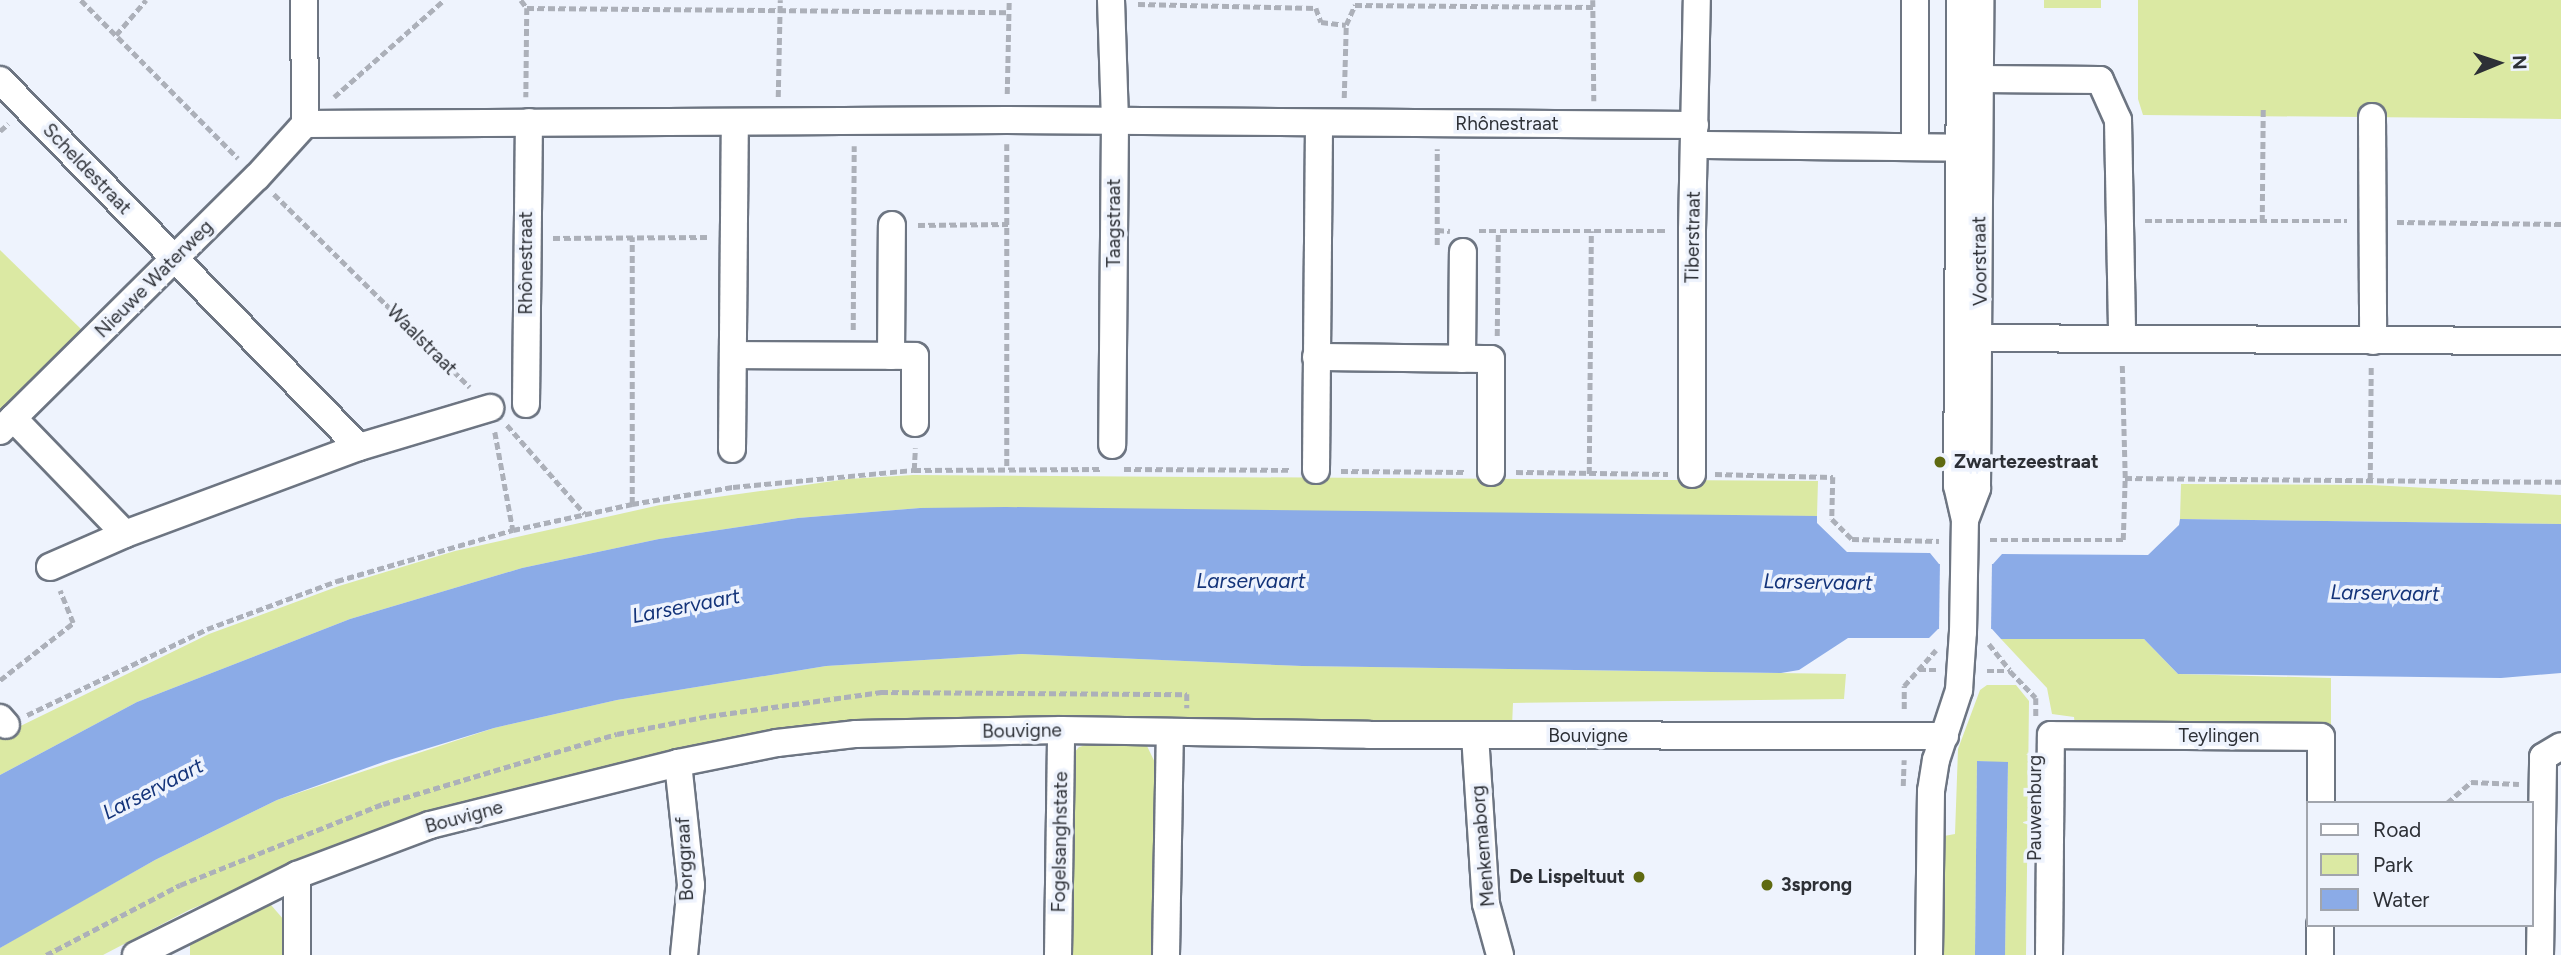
<!DOCTYPE html>
<meta charset="utf-8">
<style>
body{margin:0}
#map{position:relative;width:2561px;height:955px;overflow:hidden;background:#eef3fd;font-family:Figtree,sans-serif}
div>[style]{position:absolute}
[style*='--x']{left:calc(var(--x)*1px);top:calc(var(--y)*1px);width:calc(var(--w)*1px);rotate:calc(var(--a)*1deg)}
.green>*{inset:0;background:#dbe9a3}
.water>*{inset:0;background:#8babe7}
.pier>*{inset:0;background:#eef3fd}
.path>*{height:4.5px;margin-top:-2.25px;transform-origin:0;background:repeating-linear-gradient(90deg,#acb0b9 0 7px,transparent 0 10.5px)}
.roads{filter:drop-shadow(2px 0 #6d7582) drop-shadow(-2px 0 #6d7582) drop-shadow(0 2px #6d7582) drop-shadow(0 -2px #6d7582)}
.street>*{height:26px;margin:-13px;padding:0 13px;transform-origin:13px;border-radius:13px;background:#fff}
.dots>*{width:19px;height:19px;translate:-50% -50%;box-sizing:border-box;border:4px solid #eef3fd;border-radius:50%}
span{translate:-50% -50%;white-space:nowrap;text-align:center;line-height:1.15;-webkit-text-stroke:7px #eef3fd;paint-order:stroke}
.street-label{font-size:19px;color:#2d3036}
.poi-label{font-size:19px;color:#2d3036;font-weight:700}
.left{translate:0 -50%;text-align:left}
.right{translate:-100% -50%;text-align:right}
.water-label{font-size:21px;color:#14347a;font-style:italic}
.legend{position:absolute;left:2306px;top:801px;width:228px;height:126px;box-sizing:border-box;background:#eef3fd;border:2px solid #a1a5ad;margin:0;padding:9px 12px;list-style:none;font-size:21px;color:#2d3036}
.legend li{display:flex;align-items:center;gap:14px;height:35px}
.legend b{width:35px;border:2px solid #a1a5ad}
.north{position:absolute;left:2463px;top:28px;width:70px;height:70px;-webkit-text-stroke:5px #eef3fd;paint-order:stroke;rotate:88deg;font-size:19px;font-weight:700;line-height:28px;text-align:center;color:#2d3036}
.north::after{content:'';display:block;margin:auto;width:24px;height:32px;background:#2d3036;clip-path:polygon(50% 0,100% 100%,50% 72%,0 100%)}
</style>
<div id="map">
<div class="green">
<div style="clip-path:polygon(2044px 0,2101px 0,2101px 8px,2044px 8px)"></div>
<div style="clip-path:polygon(2138px 0,2561px 0,2561px 119px,2143px 115px,2138px 99px)"></div>
<div style="clip-path:polygon(0 250px,82px 330px,0 414px)"></div>
<div style="clip-path:polygon(913px 475px,1818px 481px,1817px 516px,920px 508px,798px 518px,659px 539px,522px 568px,350px 619px,137px 702px,0 775px,0 736px,209px 634px,339px 586px,455px 551px,660px 505px,848px 479px)"></div>
<div style="clip-path:polygon(2181px 484px,2371px 485px,2561px 495px,2561px 524px,2180px 519px)"></div>
<div style="clip-path:polygon(2001px 639px,2144px 639px,2178px 674px,2331px 678px,2331px 730px,2075px 727px,2074px 717px,2052px 714px,2047px 688px)"></div>
<div style="clip-path:polygon(1022px 654px,1302px 666px,1846px 674px,1844px 699px,1513px 703px,1512px 726px,1006px 717px,888px 723px,661px 754px,462px 802px,356px 840px,189px 910px,103px 955px,0 955px,0 948px,30px 930px,155px 860px,277px 800px,494px 728px,617px 700px,826px 666px)"></div>
<div style="clip-path:polygon(1987px 685px,2016px 685px,2029px 701px,2026px 955px,2005px 955px,2008px 763px,1977px 761px,1975px 955px,1943px 955px,1944px 836px,1955px 834px,1958px 749px,1980px 690px)"></div>
<div style="clip-path:polygon(1093px 743px,1137px 743px,1147px 746px,1160px 773px,1158px 955px,1068px 955px,1073px 754px,1079px 747px)"></div>
<div style="clip-path:polygon(271px 905px,284px 920px,283px 955px,190px 955px,190px 940px)"></div>
</div>
<div class="water">
<div style="clip-path:polygon(1006px 507px,1817px 516px,1817px 523px,1847px 552px,1930px 553px,1939px 564px,1993px 564px,2002px 554px,2148px 555px,2179px 525px,2180px 519px,2561px 524px,2561px 673px,2501px 678px,2178px 674px,2144px 639px,2001px 639px,1992px 629px,1938px 629px,1929px 638px,1848px 638px,1799px 670px,1781px 673px,1302px 666px,1022px 654px,826px 666px,617px 700px,494px 728px,386px 761px,277px 800px,155px 860px,0 948px,0 775px,137px 702px,350px 619px,522px 568px,659px 539px,798px 518px,920px 508px)"></div>
<div style="clip-path:polygon(1977px 761px,2008px 762px,2005px 955px,1975px 955px)"></div>
</div>
<div class="pier">
<div style="clip-path:polygon(1940px 560px,1992px 561px,1991px 632px,1939px 632px)"></div>
</div>
<div class="path">
<div style="--x:81;--y:0;--w:223;--a:45.2"></div>
<div style="--x:521;--y:0;--w:10;--a:53"></div>
<div style="--x:527;--y:8;--w:89;--a:90.6"></div>
<div style="--x:1593;--y:0;--w:101;--a:89.4"></div>
<div style="--x:1138;--y:4;--w:178;--a:1.3"></div>
<div style="--x:1316;--y:8;--w:15;--a:70"></div>
<div style="--x:1321;--y:22;--w:25;--a:7"></div>
<div style="--x:1346;--y:25;--w:22;--a:-66"></div>
<div style="--x:1355;--y:5;--w:238;--a:0.5"></div>
<div style="--x:527;--y:8;--w:482;--a:0.5"></div>
<div style="--x:116;--y:35;--w:46;--a:-49.4"></div>
<div style="--x:1007;--y:94;--w:94;--a:-88.8"></div>
<div style="--x:334;--y:97;--w:147;--a:-41.4"></div>
<div style="--x:778;--y:97;--w:97;--a:-88.8"></div>
<div style="--x:1344;--y:98;--w:73;--a:-88.4"></div>
<div style="--x:0;--y:131;--w:11;--a:-41"></div>
<div style="--x:1007;--y:144;--w:324;--a:90"></div>
<div style="--x:274;--y:194;--w:275;--a:44.6"></div>
<div style="--x:2145;--y:221;--w:202;--a:0"></div>
<div style="--x:2262;--y:222;--w:113;--a:-89.5"></div>
<div style="--x:2397;--y:222;--w:164;--a:0.7"></div>
<div style="--x:918;--y:225;--w:90;--a:-0.6"></div>
<div style="--x:1437;--y:230;--w:13;--a:4"></div>
<div style="--x:1479;--y:231;--w:188;--a:0"></div>
<div style="--x:553;--y:238;--w:156;--a:-0.4"></div>
<div style="--x:1437;--y:245;--w:96;--a:-90"></div>
<div style="--x:853;--y:330;--w:184;--a:-89.7"></div>
<div style="--x:1497;--y:336;--w:104;--a:-89.4"></div>
<div style="--x:507;--y:425;--w:118;--a:48.8"></div>
<div style="--x:495;--y:432;--w:100;--a:79.6"></div>
<div style="--x:1124;--y:469;--w:166;--a:0.3"></div>
<div style="--x:914;--y:470;--w:22;--a:-87"></div>
<div style="--x:1341;--y:471;--w:124;--a:0.5"></div>
<div style="--x:1516;--y:472;--w:152;--a:0.8"></div>
<div style="--x:1589;--y:474;--w:243;--a:-89.5"></div>
<div style="--x:1715;--y:474;--w:118;--a:1.5"></div>
<div style="--x:1833;--y:477;--w:42;--a:91.4"></div>
<div style="--x:1832;--y:519;--w:28;--a:45"></div>
<div style="--x:1852;--y:539;--w:87;--a:1.3"></div>
<div style="--x:2125;--y:478;--w:436;--a:0.5"></div>
<div style="--x:2370;--y:480;--w:115;--a:-89.5"></div>
<div style="--x:632;--y:504;--w:267;--a:-90"></div>
<div style="--x:1990;--y:540;--w:133;--a:0"></div>
<div style="--x:2123;--y:540;--w:62;--a:-88.2"></div>
<div style="--x:2125;--y:478;--w:114;--a:-91.5"></div>
<div style="--x:1989;--y:644;--w:33;--a:51"></div>
<div style="--x:1919;--y:670;--w:17;--a:0"></div>
<div style="--x:1987;--y:671;--w:23;--a:0"></div>
<div style="--x:2010;--y:671;--w:37;--a:46"></div>
<div style="--x:2036;--y:698;--w:18;--a:90"></div>
<div style="--x:0;--y:680;--w:93;--a:-38"></div>
<div style="--x:73;--y:623;--w:35;--a:-112"></div>
<div style="--x:1904;--y:709;--w:23;--a:-90"></div>
<div style="--x:1904;--y:686;--w:48;--a:-48.4"></div>
<div style="--x:27;--y:715;--w:199;--a:-25.5"></div>
<div style="--x:207;--y:629;--w:139;--a:-20.3"></div>
<div style="--x:337;--y:581;--w:183;--a:-16.2"></div>
<div style="--x:513;--y:530;--w:122;--a:-12.3"></div>
<div style="--x:632;--y:504;--w:102;--a:-9.6"></div>
<div style="--x:733;--y:487;--w:182;--a:-5.4"></div>
<div style="--x:914;--y:470;--w:187;--a:-0.3"></div>
<div style="--x:1903;--y:786;--w:26;--a:-88"></div>
<div style="--x:2447;--y:803;--w:32;--a:-41"></div>
<div style="--x:2471;--y:782;--w:48;--a:2.4"></div>
<div style="--x:46;--y:955;--w:151;--a:-27.6"></div>
<div style="--x:180;--y:885;--w:219;--a:-21.8"></div>
<div style="--x:383;--y:804;--w:244;--a:-16.7"></div>
<div style="--x:617;--y:734;--w:94;--a:-11.1"></div>
<div style="--x:709;--y:716;--w:174;--a:-7.9"></div>
<div style="--x:881;--y:692;--w:306;--a:0.4"></div>
<div style="--x:1187;--y:694;--w:14;--a:90"></div>
</div>
<div class="roads">
<div class="street">
<div style="--x:304;--y:0;--w:124;--a:89.5"></div>
<div style="--x:1111;--y:0;--w:122;--a:88.1"></div>
<div style="--x:1115;--y:122;--w:323;--a:90.5"></div>
<div style="--x:1980;--y:79;--w:120;--a:0.5"></div>
<div style="--x:2100;--y:80;--w:44;--a:65.8"></div>
<div style="--x:2118;--y:120;--w:218;--a:88.9"></div>
<div style="--x:0;--y:80;--w:513;--a:45.63"></div>
<div style="--x:2372;--y:117;--w:224;--a:89.7"></div>
<div style="--x:305;--y:124;--w:702;--a:-0.33"></div>
<div style="--x:1007;--y:120;--w:688;--a:0.42"></div>
<div style="--x:1695;--y:145;--w:281;--a:0.6"></div>
<div style="--x:1915;--y:147;--w:147;--a:-90"></div>
<div style="--x:1958;--y:338;--w:603;--a:0.29"></div>
<div style="--x:733;--y:355;--w:182;--a:0.3"></div>
<div style="--x:915;--y:356;--w:67;--a:90"></div>
<div style="--x:891;--y:356;--w:131;--a:-89.6"></div>
<div style="--x:1316;--y:357;--w:175;--a:0.7"></div>
<div style="--x:1491;--y:359;--w:113;--a:90"></div>
<div style="--x:1462;--y:359;--w:107;--a:-89.5"></div>
<div style="--x:526;--y:404;--w:282;--a:-89.4"></div>
<div style="--x:13;--y:418;--w:161;--a:46"></div>
<div style="--x:0;--y:431;--w:361;--a:-44.7"></div>
<div style="--x:257;--y:177;--w:72;--a:-47.8"></div>
<div style="--x:732;--y:449;--w:327;--a:-89.5"></div>
<div style="--x:1316;--y:470;--w:347;--a:-89.5"></div>
<div style="--x:1692;--y:474;--w:244;--a:-90"></div>
<div style="--x:1692;--y:230;--w:230;--a:-88.8"></div>
<div style="--x:1965;--y:520;--w:34;--a:-69"></div>
<div style="--x:1977;--y:488;--w:488;--a:-89.6"></div>
<div style="--x:50;--y:567;--w:82;--a:-23.7"></div>
<div style="--x:125;--y:534;--w:250;--a:-20.4"></div>
<div style="--x:359;--y:447;--w:137;--a:-16.6"></div>
<div style="--x:0;--y:718;--w:9;--a:49"></div>
<div style="--x:1475;--y:735;--w:169;--a:86.3"></div>
<div style="--x:1486;--y:904;--w:53;--a:74.6"></div>
<div style="--x:678;--y:763;--w:123;--a:83.9"></div>
<div style="--x:691;--y:885;--w:70;--a:95.7"></div>
<div style="--x:136;--y:955;--w:180;--a:-26.4"></div>
<div style="--x:297;--y:875;--w:142;--a:-20.6"></div>
<div style="--x:430;--y:825;--w:256;--a:-14"></div>
<div style="--x:678;--y:763;--w:101;--a:-11.4"></div>
<div style="--x:777;--y:743;--w:80;--a:-6.5"></div>
<div style="--x:856;--y:734;--w:205;--a:-1.1"></div>
<div style="--x:1061;--y:730;--w:308;--a:0.9"></div>
<div style="--x:1369;--y:735;--w:576;--a:0.1"></div>
<div style="--x:297;--y:955;--w:80;--a:-90"></div>
<div style="--x:1058;--y:955;--w:225;--a:-89.2"></div>
<div style="--x:1166;--y:955;--w:222;--a:-89"></div>
<div style="--x:1929;--y:955;--w:164;--a:-89.3"></div>
<div style="--x:1931;--y:791;--w:31;--a:-81"></div>
<div style="--x:1936;--y:760;--w:74;--a:-71.8"></div>
<div style="--x:1959;--y:690;--w:58;--a:-86.1"></div>
<div style="--x:1963;--y:632;--w:112;--a:-89"></div>
<div style="--x:1965;--y:520;--w:35;--a:-103"></div>
<div style="--x:1957;--y:486;--w:486;--a:-89.6"></div>
<div style="--x:2049;--y:955;--w:220;--a:-89.5"></div>
<div style="--x:2051;--y:735;--w:270;--a:0.4"></div>
<div style="--x:2321;--y:737;--w:66;--a:90"></div>
<div style="--x:2320;--y:955;--w:30;--a:-90"></div>
<div style="--x:2540;--y:955;--w:198;--a:-89.1"></div>
<div style="--x:2543;--y:757;--w:21;--a:-31"></div>
</div>
</div>
<div class="dots">
<div style="left:1940px;top:462px;background:#5f6a11"></div>
<div style="left:1639px;top:877px;background:#5f6a11"></div>
<div style="left:1767px;top:885px;background:#5f6a11"></div>
</div>
<div class="street-label">
<span style="left:1507px;top:124px">Rhônestraat</span>
<span style="left:87px;top:169px;rotate:46deg">Scheldestraat</span>
<span style="left:1114px;top:223px;rotate:-90deg">Taagstraat</span>
<span style="left:1693px;top:237px;rotate:-89deg">Tiberstraat</span>
<span style="left:1980px;top:261px;rotate:-91deg">Voorstraat</span>
<span style="left:526px;top:263px;rotate:-90deg">Rhônestraat</span>
<span style="left:154px;top:279px;rotate:-45deg">Nieuwe Waterweg</span>
<span style="left:422px;top:340px;rotate:45deg">Waalstraat</span>
<span style="left:1022px;top:731px;rotate:-1deg">Bouvigne</span>
<span style="left:1588px;top:736px">Bouvigne</span>
<span style="left:2219px;top:736px">Teylingen</span>
<span style="left:2035px;top:808px;rotate:-90deg">Pauwenburg</span>
<span style="left:464px;top:817px;rotate:-15deg">Bouvigne</span>
<span style="left:1060px;top:842px;rotate:-89deg">Fogelsanghstate</span>
<span style="left:1483px;top:846px;rotate:-95deg">Menkemaborg</span>
<span style="left:685px;top:859px;rotate:-93deg">Borggraaf</span>
</div>
<div class="poi-label">
<span class="left" style="left:1954px;top:462px">Zwartezeestraat</span>
<span class="right" style="left:1625px;top:877px">De Lispeltuut</span>
<span class="left" style="left:1781px;top:885px">3sprong</span>
</div>
<div class="water-label">
<span style="left:1251px;top:581px">Larservaart</span>
<span style="left:1818px;top:582px;rotate:1deg">Larservaart</span>
<span style="left:2385px;top:593px;rotate:1deg">Larservaart</span>
<span style="left:686px;top:606px;rotate:-11deg">Larservaart</span>
<span style="left:153px;top:789px;rotate:-27deg">Larservaart</span>
</div>
<ul class="legend">
<li><b style="height:9px;background:#fff"></b>Road</li>
<li><b style="height:19px;background:#dbe9a3"></b>Park</li>
<li><b style="height:19px;background:#8babe7"></b>Water</li>
</ul>
<div class="north">N</div>
</div>
